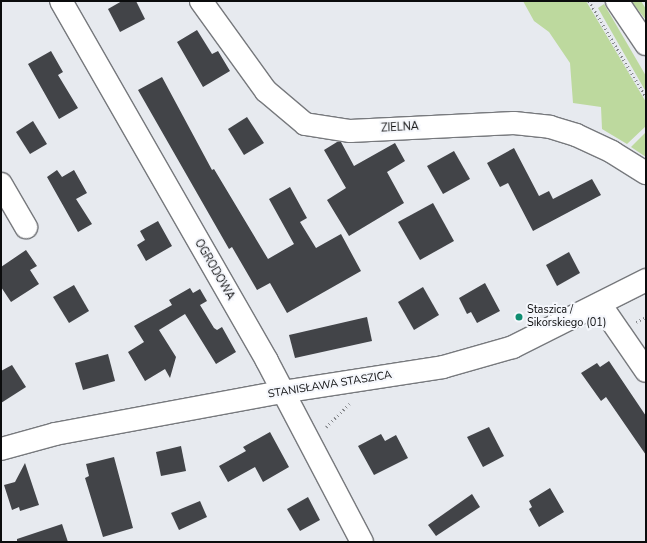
<!DOCTYPE html>
<meta charset="utf-8">
<style>
body{margin:0}
#map{position:relative;width:647px;height:543px;overflow:hidden;background:#e7eaef;font-family:"Nunito Sans",sans-serif}
div>[style]{position:absolute}
[style*='--x']{left:calc(var(--x)*1px);top:calc(var(--y)*1px);width:calc(var(--w)*1px);rotate:calc(var(--a)*1deg)}
.green>*{inset:0;background:#bdd99e}
.building>*{inset:0;background:#424448}
.path>*{height:2.5px;margin-top:-1.25px;transform-origin:0;background:repeating-linear-gradient(90deg,#85878b 0 1px,transparent 0 4px)}
.roads{filter:drop-shadow(1px 0 #77797d) drop-shadow(-1px 0 #77797d) drop-shadow(0 1px #77797d) drop-shadow(0 -1px #77797d)}
.minor>*{height:22px;margin:-11px;padding:0 11px;transform-origin:11px;border-radius:11px;background:#fff}
.major>*{height:22px;margin:-11px;padding:0 11px;transform-origin:11px;border-radius:11px;background:#fff}
.dots>*{width:11px;height:11px;translate:-50% -50%;box-sizing:border-box;border:2px solid #f5f7fc;border-radius:50%}
span{translate:-50% -50%;white-space:nowrap;text-align:center;line-height:1.15;-webkit-text-stroke:4px #f5f7fc;paint-order:stroke}
.street-label{font-size:11px;color:#0b0c0d}
.poi-label{font-size:11px;color:#0b0c0d}
.left{translate:0 -50%;text-align:left}
.frame{position:absolute;inset:0;border:2px solid #0b0c0d;pointer-events:none}
</style>
<div id="map">
<div class="green">
<div style="clip-path:polygon(523px 1px,586px 1px,646px 102px,646px 126px,627px 144px,602px 129px,601px 107px,573px 103px,570px 63px,549px 32px,534px 21px)"></div>
<div style="clip-path:polygon(631px 1px,641px 1px,646px 9px,646px 20px)"></div>
<div style="clip-path:polygon(604px 4px,646px 76px,646px 92px,598px 8px)"></div>
<div style="clip-path:polygon(646px 132px,646px 157px,631px 147px)"></div>
</div>
<div class="building">
<div style="clip-path:polygon(122px 1px,136px 1px,145px 19px,120px 32px,108px 9px)"></div>
<div style="clip-path:polygon(197px 30px,212px 54px,218px 51px,230px 71px,203px 87px,177px 42px)"></div>
<div style="clip-path:polygon(51px 51px,63px 72px,58px 75px,78px 108px,59px 119px,28px 64px)"></div>
<div style="clip-path:polygon(162px 77px,212px 170px,214px 169px,268px 259px,294px 244px,269px 199px,290px 187px,307px 218px,300px 222px,316px 248px,341px 234px,361px 271px,287px 313px,270px 283px,257px 290px,232px 247px,229px 249px,138px 90px)"></div>
<div style="clip-path:polygon(247px 117px,264px 143px,244px 155px,228px 129px)"></div>
<div style="clip-path:polygon(33px 121px,47px 144px,30px 154px,16px 132px)"></div>
<div style="clip-path:polygon(337px 142px,341px 142px,354px 166px,395px 143px,405px 161px,387px 172px,404px 203px,349px 236px,327px 200px,346px 188px,324px 150px)"></div>
<div style="clip-path:polygon(514px 148px,539px 196px,549px 191px,553px 199px,592px 179px,601px 195px,533px 231px,508px 183px,500px 187px,487px 163px)"></div>
<div style="clip-path:polygon(454px 151px,470px 179px,443px 194px,427px 166px)"></div>
<div style="clip-path:polygon(57px 170px,62px 177px,74px 170px,87px 193px,76px 199px,92px 224px,78px 232px,47px 177px)"></div>
<div style="clip-path:polygon(433px 203px,454px 241px,420px 260px,398px 222px)"></div>
<div style="clip-path:polygon(158px 221px,172px 246px,146px 261px,137px 245px,145px 240px,140px 231px)"></div>
<div style="clip-path:polygon(26px 250px,37px 266px,30px 270px,39px 284px,11px 302px,1px 287px,1px 267px)"></div>
<div style="clip-path:polygon(569px 252px,580px 273px,557px 286px,546px 265px)"></div>
<div style="clip-path:polygon(485px 283px,500px 311px,477px 323px,471px 312px,467px 314px,459px 298px)"></div>
<div style="clip-path:polygon(74px 285px,89px 311px,69px 323px,53px 297px)"></div>
<div style="clip-path:polygon(423px 287px,439px 315px,414px 330px,398px 302px)"></div>
<div style="clip-path:polygon(190px 288px,193px 293px,200px 289px,207px 301px,200px 305px,214px 328px,217px 330px,222px 327px,236px 352px,216px 364px,185px 314px,159px 330px,176px 357px,170px 378px,165px 369px,145px 381px,128px 352px,144px 342px,134px 326px,172px 305px,169px 300px)"></div>
<div style="clip-path:polygon(367px 317px,372px 341px,295px 358px,289px 335px)"></div>
<div style="clip-path:polygon(108px 354px,115px 381px,83px 390px,75px 363px)"></div>
<div style="clip-path:polygon(609px 361px,646px 416px,646px 455px,606px 397px,601px 401px,581px 373px,597px 363px,600px 367px)"></div>
<div style="clip-path:polygon(12px 365px,26px 387px,1px 403px,1px 371px)"></div>
<div style="clip-path:polygon(489px 427px,504px 456px,483px 467px,467px 437px)"></div>
<div style="clip-path:polygon(270px 432px,289px 467px,263px 482px,255px 467px,228px 482px,219px 466px,246px 451px,243px 447px)"></div>
<div style="clip-path:polygon(381px 434px,385px 441px,396px 435px,408px 458px,374px 475px,358px 446px)"></div>
<div style="clip-path:polygon(181px 446px,186px 471px,161px 476px,156px 452px)"></div>
<div style="clip-path:polygon(114px 457px,133px 528px,103px 537px,85px 478px,89px 476px,86px 464px)"></div>
<div style="clip-path:polygon(25px 463px,39px 505px,20px 511px,19px 507px,12px 510px,4px 485px,15px 482px)"></div>
<div style="clip-path:polygon(550px 488px,564px 512px,539px 527px,529px 509px,532px 507px,529px 501px)"></div>
<div style="clip-path:polygon(472px 494px,480px 507px,436px 536px,428px 525px)"></div>
<div style="clip-path:polygon(308px 497px,320px 520px,300px 531px,287px 509px)"></div>
<div style="clip-path:polygon(200px 501px,207px 517px,179px 530px,171px 513px)"></div>
<div style="clip-path:polygon(62px 524px,68px 542px,17px 542px,17px 539px)"></div>
</div>
<div class="path">
<div style="--x:589;--y:1;--w:112;--a:59.3"></div>
<div style="--x:636;--y:322;--w:11;--a:-27"></div>
<div style="--x:326;--y:427;--w:33;--a:-45"></div>
</div>
<div class="roads">
<div class="minor">
<div style="--x:61;--y:1;--w:415;--a:60.2"></div>
<div style="--x:267;--y:361;--w:204;--a:62.3"></div>
<div style="--x:201;--y:1;--w:111;--a:54.2"></div>
<div style="--x:266;--y:91;--w:51;--a:40.2"></div>
<div style="--x:305;--y:124;--w:46;--a:8.8"></div>
<div style="--x:350;--y:131;--w:164;--a:-2.8"></div>
<div style="--x:514;--y:123;--w:36;--a:6"></div>
<div style="--x:550;--y:127;--w:27;--a:17"></div>
<div style="--x:576;--y:135;--w:40;--a:25"></div>
<div style="--x:612;--y:152;--w:40;--a:32"></div>
<div style="--x:1;--y:184;--w:50;--a:59.8"></div>
<div style="--x:600;--y:304;--w:81;--a:55.5"></div>
<div style="--x:1;--y:449;--w:56;--a:-15.5"></div>
<div style="--x:55;--y:434;--w:231;--a:-10.5"></div>
<div style="--x:282;--y:392;--w:163;--a:-8.8"></div>
<div style="--x:443;--y:367;--w:73;--a:-15.9"></div>
<div style="--x:513;--y:347;--w:149;--a:-26.7"></div>
</div>
<div class="major">
<div style="--x:617;--y:1;--w:52;--a:56"></div>
</div>
</div>
<div class="dots">
<div style="left:519px;top:317px;background:#108d71"></div>
</div>
<div class="street-label">
<span style="left:400px;top:128px;rotate:-3deg">ZIELNA</span>
<span style="left:214px;top:270px;rotate:60deg">OGRODOWA</span>
<span style="left:330px;top:385px;rotate:-9deg">STANISŁAWA STASZICA</span>
</div>
<div class="poi-label">
<span class="left" style="left:527px;top:317px">Staszica /<br>Sikorskiego (01)</span>
</div>
<div class="frame"></div>
</div>
